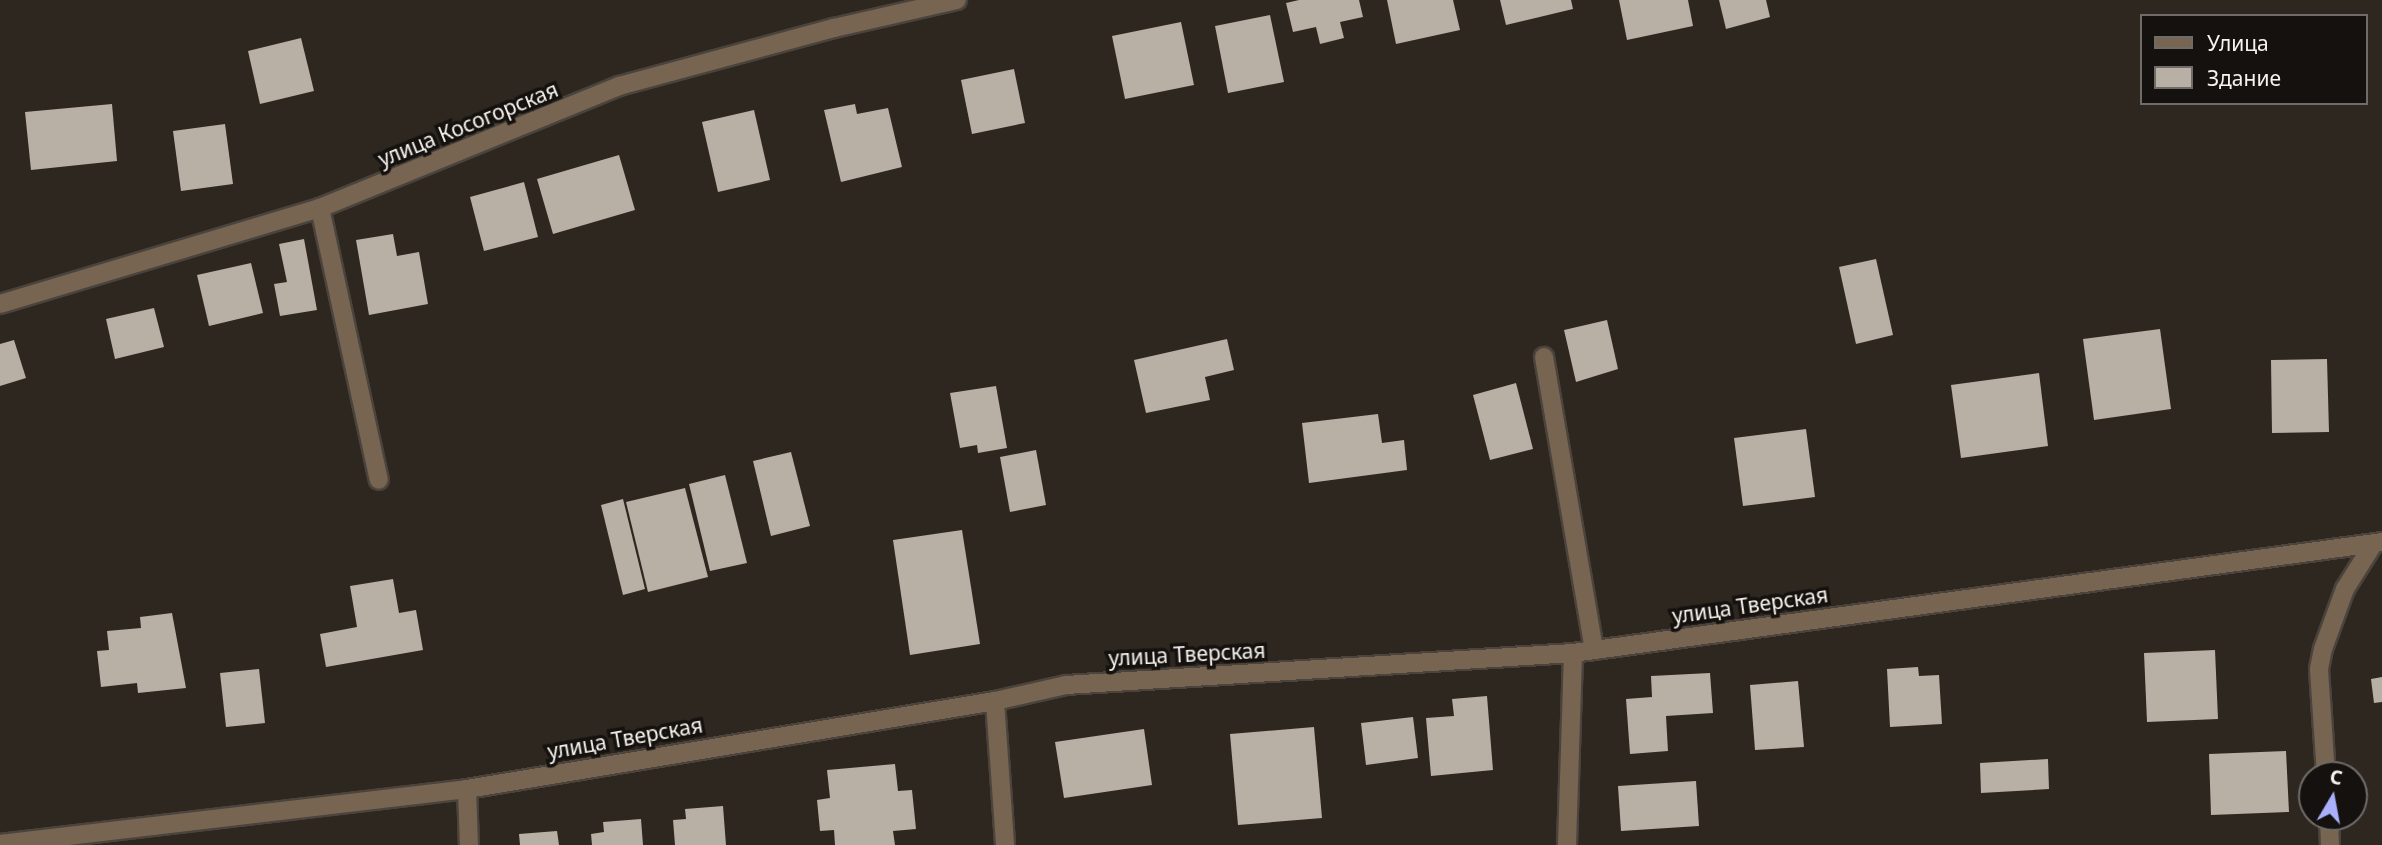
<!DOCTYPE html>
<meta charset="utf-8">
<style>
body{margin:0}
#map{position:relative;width:2382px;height:845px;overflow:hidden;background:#2e2720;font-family:"Noto Sans",sans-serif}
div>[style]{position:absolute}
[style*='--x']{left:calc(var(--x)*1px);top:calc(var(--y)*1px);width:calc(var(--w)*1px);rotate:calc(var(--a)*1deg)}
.building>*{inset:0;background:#b8afa5}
.roads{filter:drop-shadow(2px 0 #4a443d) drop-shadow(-2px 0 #4a443d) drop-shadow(0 2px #4a443d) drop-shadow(0 -2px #4a443d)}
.lane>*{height:18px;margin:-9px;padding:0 9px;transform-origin:9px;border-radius:9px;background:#776552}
.street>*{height:18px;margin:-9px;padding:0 9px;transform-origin:9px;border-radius:9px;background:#776552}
span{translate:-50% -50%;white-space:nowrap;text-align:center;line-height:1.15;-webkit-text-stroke:7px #14110e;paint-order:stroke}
.street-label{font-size:21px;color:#f8f3ee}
.legend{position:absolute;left:2140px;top:14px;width:228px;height:91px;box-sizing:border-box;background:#14110e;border:2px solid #6f6b68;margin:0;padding:9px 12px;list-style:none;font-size:21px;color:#f8f3ee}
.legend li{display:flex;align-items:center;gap:14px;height:35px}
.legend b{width:35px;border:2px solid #6f6b68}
.north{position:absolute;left:2298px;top:761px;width:70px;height:70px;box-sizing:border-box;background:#14110e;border:2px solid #6f6b68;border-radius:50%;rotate:10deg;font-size:19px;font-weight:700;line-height:28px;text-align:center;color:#f8f3ee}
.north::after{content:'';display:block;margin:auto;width:24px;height:32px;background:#aab0fb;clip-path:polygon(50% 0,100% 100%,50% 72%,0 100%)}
</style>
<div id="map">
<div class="building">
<div style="clip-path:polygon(1299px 0,1359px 0,1363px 17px,1340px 22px,1344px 38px,1320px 44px,1316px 27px,1293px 32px,1286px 3px)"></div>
<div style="clip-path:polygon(1387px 0,1453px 0,1460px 30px,1396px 44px)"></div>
<div style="clip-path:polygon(1500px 0,1571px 0,1573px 9px,1506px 25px)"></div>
<div style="clip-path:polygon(1619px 0,1688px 0,1693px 26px,1627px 40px)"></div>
<div style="clip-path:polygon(1719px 0,1766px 0,1770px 17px,1726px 29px)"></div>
<div style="clip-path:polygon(1270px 15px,1284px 82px,1228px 93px,1215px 26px)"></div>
<div style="clip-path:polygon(1181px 22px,1194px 85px,1125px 99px,1112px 36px)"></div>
<div style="clip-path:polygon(301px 38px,314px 91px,260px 104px,248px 51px)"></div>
<div style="clip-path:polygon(1014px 69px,1025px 123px,972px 134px,961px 80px)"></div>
<div style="clip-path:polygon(112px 104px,117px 161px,31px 170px,25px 112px)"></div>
<div style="clip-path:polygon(855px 104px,857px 114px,888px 108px,902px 167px,841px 182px,824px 110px)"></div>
<div style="clip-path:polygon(754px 110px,770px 180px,718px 192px,702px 122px)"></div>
<div style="clip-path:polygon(225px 124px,233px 184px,181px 191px,173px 131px)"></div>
<div style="clip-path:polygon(619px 155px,635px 210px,553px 234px,537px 179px)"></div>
<div style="clip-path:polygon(524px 182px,538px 237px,484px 251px,470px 197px)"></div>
<div style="clip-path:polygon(393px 234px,397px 256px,419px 252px,428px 304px,369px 315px,356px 240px)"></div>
<div style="clip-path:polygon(304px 239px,317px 310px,280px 316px,274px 284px,287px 282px,279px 244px)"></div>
<div style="clip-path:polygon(1876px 259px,1893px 335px,1856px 344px,1839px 267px)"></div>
<div style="clip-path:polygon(251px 263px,263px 313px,209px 326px,197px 275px)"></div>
<div style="clip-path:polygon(154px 308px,164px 347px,115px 359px,106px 319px)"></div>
<div style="clip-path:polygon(1607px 320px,1618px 369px,1576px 382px,1564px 330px)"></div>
<div style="clip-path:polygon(2160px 329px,2171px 409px,2094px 420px,2083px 339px)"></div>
<div style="clip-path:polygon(1227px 339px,1234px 370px,1205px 377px,1210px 400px,1146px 413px,1134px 360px)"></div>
<div style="clip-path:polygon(14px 340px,26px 378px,0 386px,0 344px)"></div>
<div style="clip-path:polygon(2327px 359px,2329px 432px,2272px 433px,2271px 360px)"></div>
<div style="clip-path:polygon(2039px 373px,2048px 446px,1961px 458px,1951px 385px)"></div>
<div style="clip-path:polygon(1516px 383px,1533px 449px,1490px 460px,1473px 395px)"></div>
<div style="clip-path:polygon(996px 386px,1007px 448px,978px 453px,977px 445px,960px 448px,950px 393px)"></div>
<div style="clip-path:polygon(1378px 414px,1382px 443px,1404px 440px,1407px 470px,1309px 483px,1302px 423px)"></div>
<div style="clip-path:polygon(1806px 429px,1815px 497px,1743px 506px,1734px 438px)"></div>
<div style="clip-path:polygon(1036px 450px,1046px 505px,1010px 512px,1000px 457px)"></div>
<div style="clip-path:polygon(791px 452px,810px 526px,771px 536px,753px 461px)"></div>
<div style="clip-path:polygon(725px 475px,747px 563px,710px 571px,689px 484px)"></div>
<div style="clip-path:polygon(685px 488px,708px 577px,648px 592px,626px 502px)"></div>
<div style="clip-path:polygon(623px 499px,645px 589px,623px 595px,601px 505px)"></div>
<div style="clip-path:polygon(962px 530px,980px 644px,910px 655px,893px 540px)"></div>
<div style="clip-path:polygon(393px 579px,399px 613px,416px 610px,423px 650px,326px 667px,320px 634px,357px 627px,350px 586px)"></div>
<div style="clip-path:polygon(172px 613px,186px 688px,138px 693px,137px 683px,101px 687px,97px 651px,109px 650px,107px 631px,141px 628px,140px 617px)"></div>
<div style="clip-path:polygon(2215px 650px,2218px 719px,2147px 722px,2144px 653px)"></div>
<div style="clip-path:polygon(1918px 667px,1919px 676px,1939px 675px,1942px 724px,1890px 727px,1887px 669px)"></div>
<div style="clip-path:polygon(259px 669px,265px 723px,226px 727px,220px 673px)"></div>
<div style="clip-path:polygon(1710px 673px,1713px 713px,1666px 716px,1668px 751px,1630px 754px,1626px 699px,1652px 697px,1651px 676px)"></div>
<div style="clip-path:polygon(2382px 677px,2382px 702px,2374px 703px,2371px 679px)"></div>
<div style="clip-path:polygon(1798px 681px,1804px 747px,1755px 750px,1750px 685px)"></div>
<div style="clip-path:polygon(1487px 696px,1493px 770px,1431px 776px,1426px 718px,1454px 716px,1452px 699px)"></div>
<div style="clip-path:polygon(1413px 717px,1418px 758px,1366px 765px,1361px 723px)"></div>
<div style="clip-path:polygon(1314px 727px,1322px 818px,1238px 825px,1230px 734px)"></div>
<div style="clip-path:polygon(1144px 729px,1152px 785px,1064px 798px,1055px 742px)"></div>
<div style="clip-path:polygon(2286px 751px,2289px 812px,2211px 815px,2209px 754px)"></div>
<div style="clip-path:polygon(2048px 759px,2049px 789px,1981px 793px,1980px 763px)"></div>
<div style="clip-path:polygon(895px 764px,898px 791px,912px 790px,916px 829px,893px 831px,895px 845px,835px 845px,834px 830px,820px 831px,817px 800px,830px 798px,827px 770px)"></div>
<div style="clip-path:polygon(1696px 781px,1699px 826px,1621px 831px,1618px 786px)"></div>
<div style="clip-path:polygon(723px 806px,726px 845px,675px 845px,673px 820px,686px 819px,685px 809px)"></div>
<div style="clip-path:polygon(641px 819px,643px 845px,592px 845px,591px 834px,604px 832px,603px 822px)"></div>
<div style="clip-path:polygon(557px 831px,559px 845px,520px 845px,519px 834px)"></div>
</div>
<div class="roads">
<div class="lane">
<div style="--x:320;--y:208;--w:278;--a:77.8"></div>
<div style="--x:1544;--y:357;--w:297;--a:80.3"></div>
</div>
<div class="street">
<div style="--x:0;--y:304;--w:334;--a:-16.7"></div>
<div style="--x:320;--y:208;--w:323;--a:-22.2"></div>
<div style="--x:619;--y:86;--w:223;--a:-15.1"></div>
<div style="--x:834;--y:28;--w:126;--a:-12.8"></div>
<div style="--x:995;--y:701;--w:144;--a:86"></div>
<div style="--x:2326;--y:775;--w:106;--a:-93.8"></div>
<div style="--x:2319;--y:669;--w:20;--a:-79"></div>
<div style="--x:2323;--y:649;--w:64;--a:-69.9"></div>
<div style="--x:2345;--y:589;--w:54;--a:-57.8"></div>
<div style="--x:467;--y:789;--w:56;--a:88"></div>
<div style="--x:2329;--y:817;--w:28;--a:88"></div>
<div style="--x:0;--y:844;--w:470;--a:-6.7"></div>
<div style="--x:467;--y:789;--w:535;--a:-9.46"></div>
<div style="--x:995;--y:701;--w:73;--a:-12.7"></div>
<div style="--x:1066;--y:685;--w:508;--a:-3.61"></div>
<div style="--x:1573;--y:653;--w:817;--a:-7.81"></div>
<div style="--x:1567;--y:845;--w:192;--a:-88.2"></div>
</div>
</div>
<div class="street-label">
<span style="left:468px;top:124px;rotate:-22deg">улица Косогорская</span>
<span style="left:1750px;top:605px;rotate:-8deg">улица Тверская</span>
<span style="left:1187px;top:654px;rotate:-3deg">улица Тверская</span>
<span style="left:625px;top:738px;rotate:-10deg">улица Тверская</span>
</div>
<ul class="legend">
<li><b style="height:9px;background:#776552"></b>Улица</li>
<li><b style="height:19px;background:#b8afa5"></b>Здание</li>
</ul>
<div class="north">С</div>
</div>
